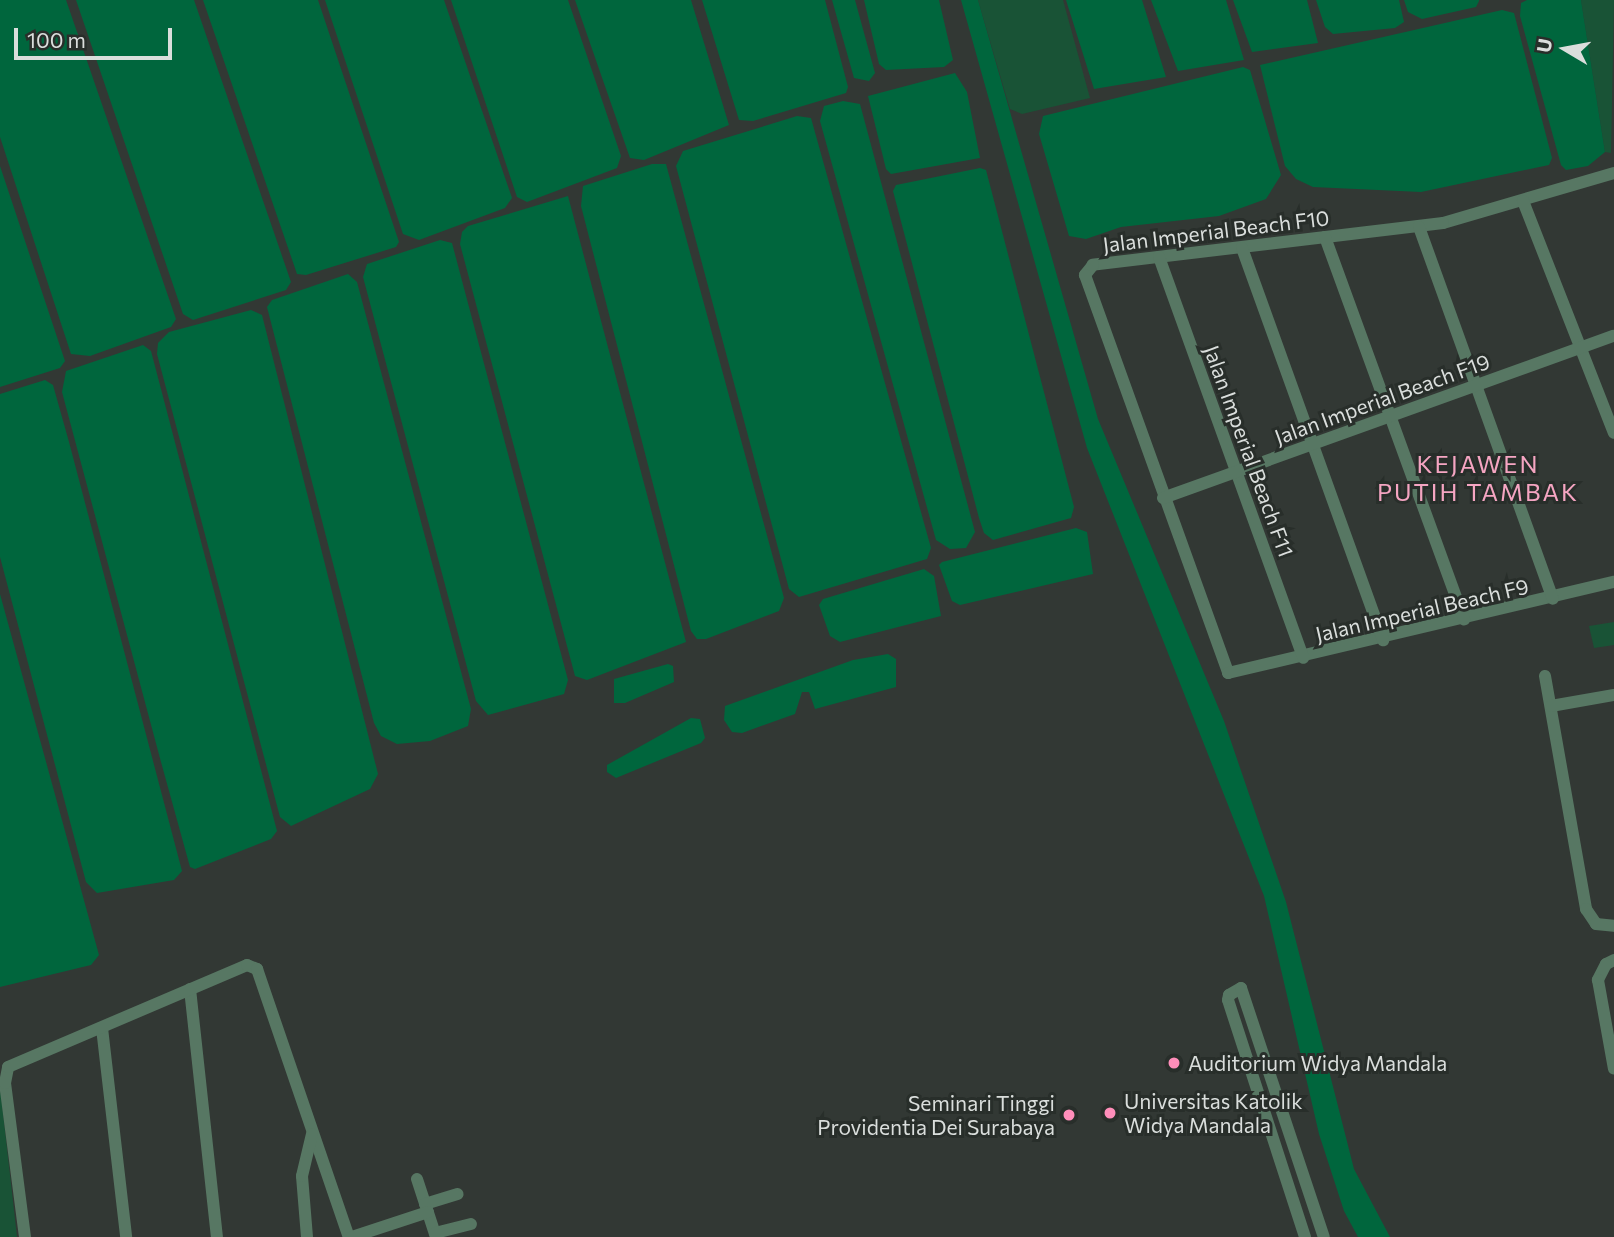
<!DOCTYPE html>
<style>
body{margin:0}
#map{position:relative;width:1614px;height:1237px;overflow:hidden;background:#323834;font-family:Commissioner,sans-serif}
div>[style]{position:absolute}
[style*='--x']{left:calc(var(--x)*1px);top:calc(var(--y)*1px);width:calc(var(--w)*1px);rotate:calc(var(--a)*1deg)}
.green>*{inset:0;background:#195336}
.water>*{inset:0;background:#00663d}
.minor>*{height:12px;margin:-6px;padding:0 6px;transform-origin:6px;border-radius:6px;background:#577763}
.dots>*{width:19px;height:19px;translate:-50% -50%;box-sizing:border-box;border:4px solid #282e2a;border-radius:50%}
span{translate:-50% -50%;white-space:nowrap;text-align:center;line-height:1.15;-webkit-text-stroke:6px #282e2a;paint-order:stroke}
.street-label{font-size:21px;color:#dadedc}
.poi-label{font-size:21px;color:#dadedc}
.left{translate:0 -50%;text-align:left}
.right{translate:-100% -50%;text-align:right}
.quarter-label{font-size:24px;color:#f5a5c2;letter-spacing:2px}
.north{position:absolute;left:1530px;top:14px;width:70px;height:70px;-webkit-text-stroke:5px #282e2a;paint-order:stroke;rotate:280deg;font-size:19px;font-weight:700;line-height:28px;text-align:center;color:#dadedc}
.north::after{content:'';display:block;margin:auto;width:24px;height:32px;background:#dadedc;clip-path:polygon(50% 0,100% 100%,50% 72%,0 100%)}
.scale{position:absolute;left:14px;top:28px;width:158px;height:32px;box-sizing:border-box;border:4px solid #dadedc;border-top:0;padding-left:9px;font-size:21px;line-height:24px;white-space:nowrap;color:#dadedc;-webkit-text-stroke:5px #282e2a;paint-order:stroke}
</style>
<div id="map">
<div class="green">
<div style="clip-path:polygon(978px 0,1063px 0,1090px 98px,1022px 114px,1010px 109px)"></div>
<div style="clip-path:polygon(1581px 0,1614px 0,1611px 153px,1605px 152px)"></div>
<div style="clip-path:polygon(1614px 622px,1614px 645px,1594px 648px,1589px 626px)"></div>
<div style="clip-path:polygon(0 1086px,17px 1237px,0 1237px)"></div>
</div>
<div class="water">
<div style="clip-path:polygon(0 0,66px 0,176px 319px,171px 327px,90px 356px,71px 354px,0 137px)"></div>
<div style="clip-path:polygon(76px 0,194px 0,291px 282px,286px 290px,193px 320px,183px 314px)"></div>
<div style="clip-path:polygon(203px 0,318px 0,399px 242px,396px 247px,306px 275px,297px 274px)"></div>
<div style="clip-path:polygon(325px 0,444px 0,512px 198px,505px 208px,419px 240px,403px 234px)"></div>
<div style="clip-path:polygon(451px 0,568px 0,621px 156px,617px 168px,527px 202px,517px 197px)"></div>
<div style="clip-path:polygon(575px 0,691px 0,729px 125px,644px 160px,630px 158px)"></div>
<div style="clip-path:polygon(702px 0,825px 0,848px 87px,846px 93px,753px 121px,739px 120px)"></div>
<div style="clip-path:polygon(832px 0,855px 0,875px 73px,869px 81px,854px 78px)"></div>
<div style="clip-path:polygon(864px 0,939px 0,953px 60px,944px 67px,886px 70px,879px 64px)"></div>
<div style="clip-path:polygon(961px 0,978px 0,1098px 419px,1224px 721px,1286px 902px,1354px 1169px,1390px 1237px,1358px 1237px,1344px 1211px,1319px 1134px,1264px 896px,1087px 448px)"></div>
<div style="clip-path:polygon(1066px 0,1142px 0,1166px 77px,1094px 89px)"></div>
<div style="clip-path:polygon(1151px 0,1226px 0,1244px 60px,1178px 71px)"></div>
<div style="clip-path:polygon(1233px 0,1307px 0,1318px 43px,1252px 52px)"></div>
<div style="clip-path:polygon(1316px 0,1399px 0,1404px 22px,1395px 28px,1333px 34px,1325px 27px)"></div>
<div style="clip-path:polygon(1404px 0,1479px 0,1479px 1px,1476px 7px,1422px 19px,1408px 12px)"></div>
<div style="clip-path:polygon(1527px 0,1581px 0,1605px 152px,1588px 166px,1566px 170px,1561px 165px,1520px 16px,1521px 3px)"></div>
<div style="clip-path:polygon(1502px 10px,1514px 13px,1552px 158px,1549px 165px,1421px 192px,1313px 187px,1296px 179px,1285px 166px,1260px 65px)"></div>
<div style="clip-path:polygon(1243px 67px,1250px 70px,1281px 175px,1266px 199px,1219px 216px,1121px 227px,1086px 239px,1069px 236px,1039px 134px,1043px 116px)"></div>
<div style="clip-path:polygon(955px 73px,967px 92px,980px 158px,891px 174px,886px 169px,868px 96px)"></div>
<div style="clip-path:polygon(843px 101px,860px 104px,975px 532px,966px 548px,950px 549px,936px 540px,820px 121px,824px 106px)"></div>
<div style="clip-path:polygon(797px 116px,811px 118px,931px 548px,927px 559px,799px 597px,789px 589px,676px 166px,683px 151px)"></div>
<div style="clip-path:polygon(652px 164px,666px 164px,784px 598px,779px 611px,706px 639px,697px 639px,691px 631px,581px 206px,583px 186px)"></div>
<div style="clip-path:polygon(0 166px,65px 361px,60px 368px,0 387px)"></div>
<div style="clip-path:polygon(980px 168px,986px 170px,1074px 507px,1071px 518px,993px 540px,984px 533px,979px 518px,893px 191px,896px 185px)"></div>
<div style="clip-path:polygon(568px 196px,686px 642px,587px 680px,575px 676px,460px 244px,462px 232px,468px 226px)"></div>
<div style="clip-path:polygon(440px 240px,452px 243px,568px 680px,564px 694px,488px 715px,476px 701px,363px 277px,367px 264px)"></div>
<div style="clip-path:polygon(348px 274px,357px 282px,471px 709px,468px 726px,430px 741px,397px 744px,381px 736px,374px 723px,267px 307px,272px 300px)"></div>
<div style="clip-path:polygon(251px 310px,262px 315px,378px 774px,370px 789px,291px 826px,280px 817px,157px 354px,158px 343px,169px 332px)"></div>
<div style="clip-path:polygon(143px 345px,151px 351px,277px 831px,271px 839px,195px 869px,190px 867px,161px 762px,62px 392px,66px 371px)"></div>
<div style="clip-path:polygon(45px 380px,53px 385px,69px 442px,182px 871px,174px 880px,97px 893px,86px 882px,0 557px,0 394px)"></div>
<div style="clip-path:polygon(1076px 528px,1087px 532px,1093px 574px,960px 605px,952px 601px,939px 565px,942px 562px)"></div>
<div style="clip-path:polygon(924px 569px,934px 576px,941px 616px,840px 642px,830px 636px,819px 605px,823px 599px)"></div>
<div style="clip-path:polygon(0 594px,99px 955px,91px 965px,0 987px)"></div>
<div style="clip-path:polygon(888px 654px,896px 659px,896px 687px,815px 709px,809px 692px,802px 692px,795px 714px,742px 733px,732px 732px,724px 720px,725px 706px,853px 660px)"></div>
<div style="clip-path:polygon(668px 664px,673px 666px,674px 682px,625px 703px,614px 703px,614px 679px)"></div>
<div style="clip-path:polygon(691px 718px,700px 719px,705px 738px,701px 743px,616px 778px,607px 772px,607px 765px)"></div>
</div>
<div class="minor">
<div style="--x:1614;--y:173;--w:178;--a:163.7"></div>
<div style="--x:1443;--y:223;--w:353;--a:173.2"></div>
<div style="--x:1093;--y:265;--w:13;--a:129"></div>
<div style="--x:1085;--y:275;--w:423;--a:70.2"></div>
<div style="--x:1228;--y:673;--w:397;--a:-13.3"></div>
<div style="--x:1523;--y:201;--w:249;--a:68.6"></div>
<div style="--x:1419;--y:227;--w:395;--a:70.2"></div>
<div style="--x:1325;--y:237;--w:407;--a:70"></div>
<div style="--x:1242;--y:248;--w:417;--a:70.2"></div>
<div style="--x:1159;--y:257;--w:426;--a:70.2"></div>
<div style="--x:1163;--y:498;--w:479;--a:-19.8"></div>
<div style="--x:1545;--y:676;--w:237;--a:80"></div>
<div style="--x:1586;--y:909;--w:18;--a:56"></div>
<div style="--x:1596;--y:924;--w:18;--a:6"></div>
<div style="--x:1551;--y:706;--w:64;--a:-9.9"></div>
<div style="--x:1614;--y:960;--w:9;--a:153"></div>
<div style="--x:1606;--y:964;--w:18;--a:117"></div>
<div style="--x:1598;--y:980;--w:90;--a:79.8"></div>
<div style="--x:190;--y:989;--w:249;--a:83.8"></div>
<div style="--x:102;--y:1028;--w:210;--a:83.4"></div>
<div style="--x:417;--y:1179;--w:61;--a:71.9"></div>
<div style="--x:425;--y:1204;--w:34;--a:-17"></div>
<div style="--x:435;--y:1233;--w:37;--a:-14"></div>
<div style="--x:25;--y:1237;--w:155;--a:-97.4"></div>
<div style="--x:5;--y:1083;--w:16;--a:-79"></div>
<div style="--x:8;--y:1067;--w:260;--a:-23.1"></div>
<div style="--x:247;--y:965;--w:11;--a:22"></div>
<div style="--x:257;--y:969;--w:283;--a:71.1"></div>
<div style="--x:307;--y:1237;--w:61;--a:-94.7"></div>
<div style="--x:302;--y:1176;--w:43;--a:-76.6"></div>
<div style="--x:352;--y:1237;--w:80;--a:-18.2"></div>
<div style="--x:1305;--y:1237;--w:249;--a:-108"></div>
<div style="--x:1228;--y:1000;--w:5;--a:-79"></div>
<div style="--x:1229;--y:995;--w:14;--a:-30"></div>
<div style="--x:1241;--y:988;--w:262;--a:71.6"></div>
</div>
<div class="dots">
<div style="left:1174px;top:1063px;background:#ff8eba"></div>
<div style="left:1110px;top:1113px;background:#ff8eba"></div>
<div style="left:1069px;top:1115px;background:#ff8eba"></div>
</div>
<div class="street-label">
<span style="left:1216px;top:231px;rotate:-7deg">Jalan Imperial Beach F10</span>
<span style="left:1382px;top:399px;rotate:-20deg">Jalan Imperial Beach F19</span>
<span style="left:1249px;top:451px;rotate:70deg">Jalan Imperial Beach F11</span>
<span style="left:1422px;top:610px;rotate:-13deg">Jalan Imperial Beach F9</span>
</div>
<div class="poi-label">
<span class="left" style="left:1188px;top:1063px">Auditorium Widya Mandala</span>
<span class="left" style="left:1124px;top:1113px">Universitas Katolik<br>Widya Mandala</span>
<span class="right" style="left:1055px;top:1115px">Seminari Tinggi<br>Providentia Dei Surabaya</span>
</div>
<div class="quarter-label">
<span style="left:1478px;top:478px">KEJAWEN<br>PUTIH TAMBAK</span>
</div>
<div class="north">U</div>
<div class="scale">100 m</div>
</div>
